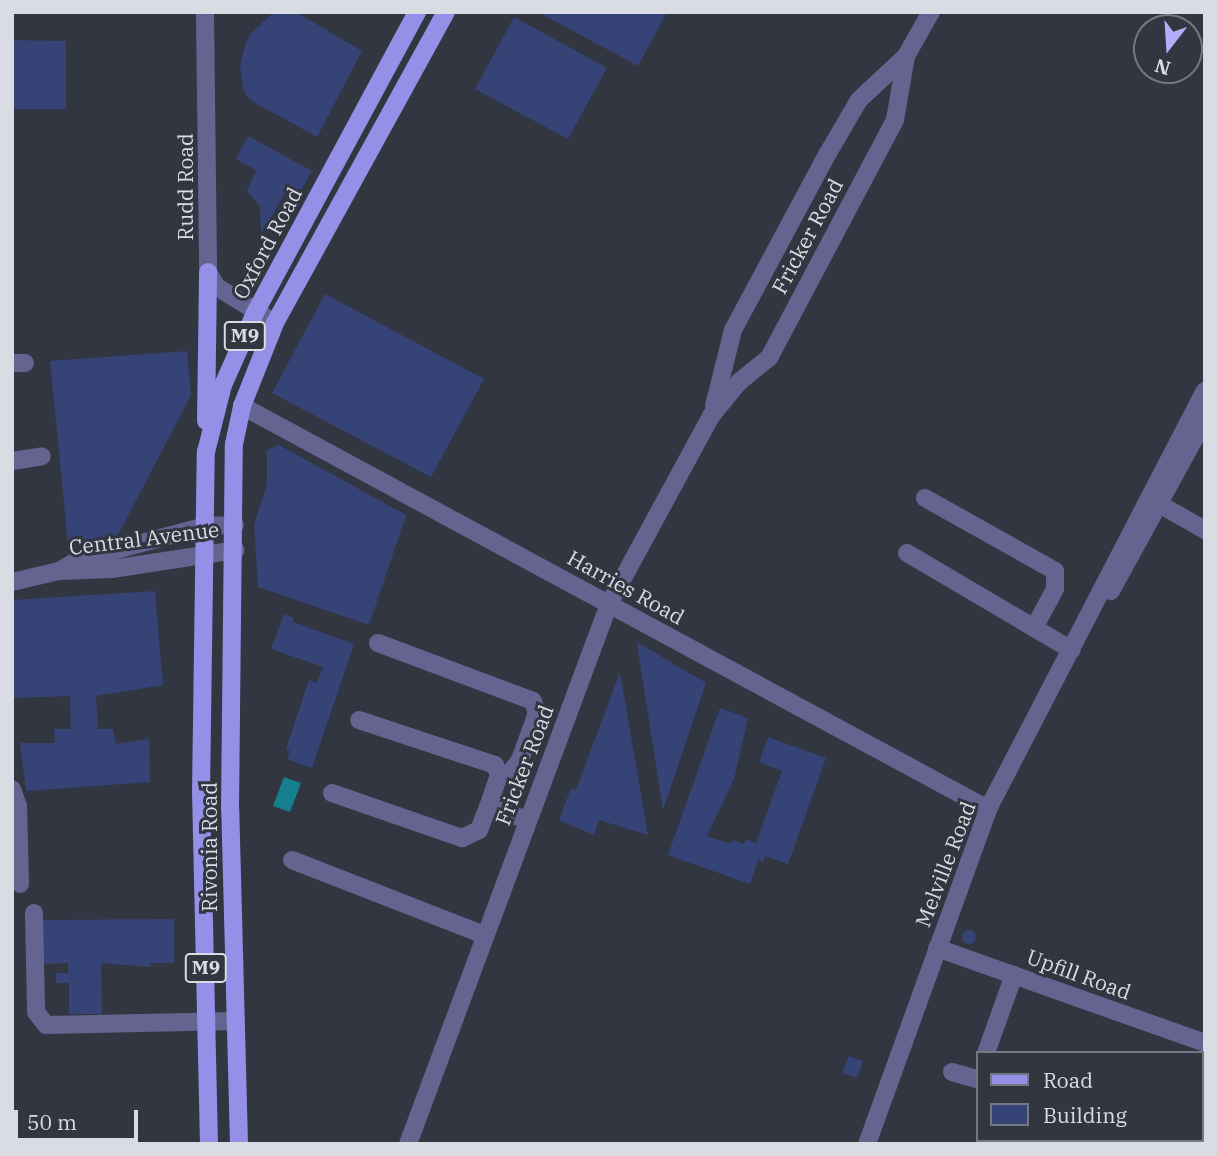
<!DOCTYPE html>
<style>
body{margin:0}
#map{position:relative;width:1217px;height:1156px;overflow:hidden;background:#323641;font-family:"IBM Plex Serif",serif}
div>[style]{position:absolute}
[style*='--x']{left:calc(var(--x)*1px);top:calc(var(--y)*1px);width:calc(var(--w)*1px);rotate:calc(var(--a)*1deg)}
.water>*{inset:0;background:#167f8e}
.building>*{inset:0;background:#354377}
.round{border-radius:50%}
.minor>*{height:18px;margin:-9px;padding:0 9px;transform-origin:9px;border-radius:9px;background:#656490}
.primary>*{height:18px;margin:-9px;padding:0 9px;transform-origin:9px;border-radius:9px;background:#948fe7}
span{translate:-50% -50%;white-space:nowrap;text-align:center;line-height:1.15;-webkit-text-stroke:6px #323641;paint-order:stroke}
.shield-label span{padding:2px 5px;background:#323641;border:2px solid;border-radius:5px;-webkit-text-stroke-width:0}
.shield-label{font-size:19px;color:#dadce3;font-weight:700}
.street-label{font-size:21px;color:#dadce3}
.frame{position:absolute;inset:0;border:14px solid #dadce3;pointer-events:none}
.legend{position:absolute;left:976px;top:1051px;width:228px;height:91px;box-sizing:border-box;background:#323641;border:2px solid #757882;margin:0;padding:9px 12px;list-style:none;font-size:21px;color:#dadce3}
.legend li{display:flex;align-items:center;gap:14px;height:35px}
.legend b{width:35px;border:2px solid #757882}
.north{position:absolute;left:1133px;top:14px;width:70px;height:70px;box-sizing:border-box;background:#323641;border:2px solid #757882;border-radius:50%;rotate:197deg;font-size:19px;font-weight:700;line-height:28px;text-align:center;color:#dadce3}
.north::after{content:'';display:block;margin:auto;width:24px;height:32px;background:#b3adf9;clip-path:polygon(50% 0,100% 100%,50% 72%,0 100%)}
.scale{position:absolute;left:14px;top:1110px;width:124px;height:32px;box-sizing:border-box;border:4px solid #dadce3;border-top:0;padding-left:9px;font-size:21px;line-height:24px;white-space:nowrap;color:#dadce3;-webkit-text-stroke:5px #323641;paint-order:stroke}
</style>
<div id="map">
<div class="water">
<div style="clip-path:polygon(284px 777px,301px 783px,290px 812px,273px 806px)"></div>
</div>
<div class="building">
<div style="clip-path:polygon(274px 12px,296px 12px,362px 51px,317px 137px,250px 100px,244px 92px,240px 67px,245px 45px,250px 34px)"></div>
<div style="clip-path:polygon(538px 12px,667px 12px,638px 66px)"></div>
<div style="clip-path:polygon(514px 17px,607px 68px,568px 139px,475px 89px)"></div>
<div style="clip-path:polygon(12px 40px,66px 41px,66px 109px,12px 109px)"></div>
<div style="clip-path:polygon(248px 136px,312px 171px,300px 192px,289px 186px,261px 235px,260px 206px,247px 191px,256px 170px,236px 159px)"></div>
<div style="clip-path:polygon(325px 294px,484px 379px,431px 477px,272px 393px)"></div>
<div style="clip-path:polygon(187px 351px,191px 395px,117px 537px,68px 544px,50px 361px)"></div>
<div style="clip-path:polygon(279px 445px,406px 515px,369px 625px,258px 587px,254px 525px,267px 485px,267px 450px)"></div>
<div style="clip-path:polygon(155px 591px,163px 685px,96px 696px,98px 729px,113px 729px,116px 744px,149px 739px,150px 782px,26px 791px,20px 743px,55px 743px,54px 729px,71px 729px,70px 696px,12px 698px,12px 600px)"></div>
<div style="clip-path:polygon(284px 614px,294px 618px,293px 622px,354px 644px,312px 768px,287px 759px,290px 751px,286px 749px,309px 680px,317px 683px,323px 667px,271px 649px)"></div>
<div style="clip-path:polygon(637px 642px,706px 683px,663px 810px,641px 670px)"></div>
<div style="clip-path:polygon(620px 672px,648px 835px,599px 820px,594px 835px,559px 820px,571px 788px,576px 790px)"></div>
<div style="clip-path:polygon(720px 708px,748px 718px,734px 779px,707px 836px,732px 844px,733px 840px,744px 844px,746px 839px,756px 843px,782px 771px,759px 762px,768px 737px,826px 758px,788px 864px,765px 856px,763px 862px,758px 860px,750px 884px,668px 855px)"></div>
<div style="clip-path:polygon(174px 919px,174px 963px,150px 963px,150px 967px,101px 963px,102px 1014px,69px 1014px,69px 983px,56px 983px,56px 973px,68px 973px,68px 963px,41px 964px,41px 920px)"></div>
<div class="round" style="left:962px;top:930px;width:14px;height:14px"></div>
<div style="clip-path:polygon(849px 1056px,863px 1061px,857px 1078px,842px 1073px)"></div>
</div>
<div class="minor">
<div style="--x:205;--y:15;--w:257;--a:89.3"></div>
<div style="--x:208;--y:272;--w:17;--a:59"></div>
<div style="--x:217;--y:287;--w:68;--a:31.8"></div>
<div style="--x:12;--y:363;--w:13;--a:0"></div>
<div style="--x:242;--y:406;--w:848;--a:28.38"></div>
<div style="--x:714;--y:406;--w:78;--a:-76"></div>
<div style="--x:733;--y:330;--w:201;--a:-61.8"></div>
<div style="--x:828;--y:153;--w:61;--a:-59.7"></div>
<div style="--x:859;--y:100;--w:64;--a:-43.1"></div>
<div style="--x:12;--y:461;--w:30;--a:-9"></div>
<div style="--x:925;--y:498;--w:149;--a:29.3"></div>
<div style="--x:1055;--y:571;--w:18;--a:90"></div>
<div style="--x:1055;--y:589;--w:44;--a:118.3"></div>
<div style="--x:1159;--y:504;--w:53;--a:29.5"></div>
<div style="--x:907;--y:553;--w:191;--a:30.5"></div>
<div style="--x:59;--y:571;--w:22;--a:-30"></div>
<div style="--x:78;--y:560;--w:132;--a:-14.9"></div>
<div style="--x:206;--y:526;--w:29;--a:-2"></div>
<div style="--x:12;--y:582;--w:48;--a:-13.2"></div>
<div style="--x:59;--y:571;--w:53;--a:-2.2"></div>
<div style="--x:112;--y:569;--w:125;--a:-8.7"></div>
<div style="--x:1111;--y:591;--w:196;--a:-61.3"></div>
<div style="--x:378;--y:643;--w:165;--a:20.5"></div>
<div style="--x:533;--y:701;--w:13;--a:72"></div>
<div style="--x:537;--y:713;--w:50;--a:109.9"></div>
<div style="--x:520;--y:760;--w:15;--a:127"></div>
<div style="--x:511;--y:772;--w:12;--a:166"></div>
<div style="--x:12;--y:789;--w:18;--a:71"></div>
<div style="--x:18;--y:806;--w:78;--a:88.5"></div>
<div style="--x:332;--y:793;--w:138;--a:19.1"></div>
<div style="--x:462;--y:838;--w:19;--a:-25"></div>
<div style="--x:479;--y:830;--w:25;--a:-69"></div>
<div style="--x:488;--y:807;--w:34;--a:-71"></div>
<div style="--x:499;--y:775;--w:11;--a:-112"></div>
<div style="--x:495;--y:765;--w:143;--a:-161.7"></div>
<div style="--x:488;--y:807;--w:42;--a:18"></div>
<div style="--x:292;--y:860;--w:206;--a:21.3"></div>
<div style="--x:34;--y:913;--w:99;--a:88.8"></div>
<div style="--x:36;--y:1012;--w:16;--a:52"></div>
<div style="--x:46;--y:1025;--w:189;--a:-1.2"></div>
<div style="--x:937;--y:948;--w:284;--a:19.5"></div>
<div style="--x:986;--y:1053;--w:83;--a:-70.3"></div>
<div style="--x:952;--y:1072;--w:25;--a:16"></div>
<div style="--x:408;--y:1144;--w:576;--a:-69.58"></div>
<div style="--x:609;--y:604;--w:214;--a:-61.5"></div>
<div style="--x:711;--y:416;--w:44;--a:-50.5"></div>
<div style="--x:739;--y:382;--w:38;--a:-39"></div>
<div style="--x:769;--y:358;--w:269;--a:-62.1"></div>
<div style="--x:895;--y:120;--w:65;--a:-80.2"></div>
<div style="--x:906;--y:56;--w:51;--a:-60.4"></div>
<div style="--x:867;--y:1144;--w:356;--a:-70.1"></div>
<div style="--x:988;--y:809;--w:471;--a:-62.6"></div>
</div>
<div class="primary">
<div style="--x:206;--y:421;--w:149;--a:-89.2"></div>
<div style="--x:209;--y:1144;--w:351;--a:-91.3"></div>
<div style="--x:201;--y:793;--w:341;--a:-89.2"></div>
<div style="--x:206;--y:452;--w:69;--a:-75.8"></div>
<div style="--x:223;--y:385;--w:79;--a:-66"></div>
<div style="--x:255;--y:313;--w:342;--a:-61.7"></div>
<div style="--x:239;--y:1144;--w:335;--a:-91.5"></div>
<div style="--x:230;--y:809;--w:365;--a:-89.4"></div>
<div style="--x:234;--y:444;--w:39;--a:-78"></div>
<div style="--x:242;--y:406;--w:89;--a:-68.3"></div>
<div style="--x:275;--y:323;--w:355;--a:-61.2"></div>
</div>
<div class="shield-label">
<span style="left:245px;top:336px">M9</span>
<span style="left:206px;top:968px">M9</span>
</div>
<div class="street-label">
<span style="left:185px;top:187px;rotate:-90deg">Rudd Road</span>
<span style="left:807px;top:236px;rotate:-62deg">Fricker Road</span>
<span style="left:267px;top:243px;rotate:-62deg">Oxford Road</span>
<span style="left:144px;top:538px;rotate:-7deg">Central Avenue</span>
<span style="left:626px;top:587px;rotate:29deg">Harries Road</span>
<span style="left:524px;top:765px;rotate:-69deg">Fricker Road</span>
<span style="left:209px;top:847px;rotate:-90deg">Rivonia Road</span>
<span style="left:945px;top:864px;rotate:-69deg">Melville Road</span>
<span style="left:1079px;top:974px;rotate:20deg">Upfill Road</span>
</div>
<div class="frame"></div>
<ul class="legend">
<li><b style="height:9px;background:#948fe7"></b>Road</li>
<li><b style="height:19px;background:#354377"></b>Building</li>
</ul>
<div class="north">N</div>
<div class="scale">50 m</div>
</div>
